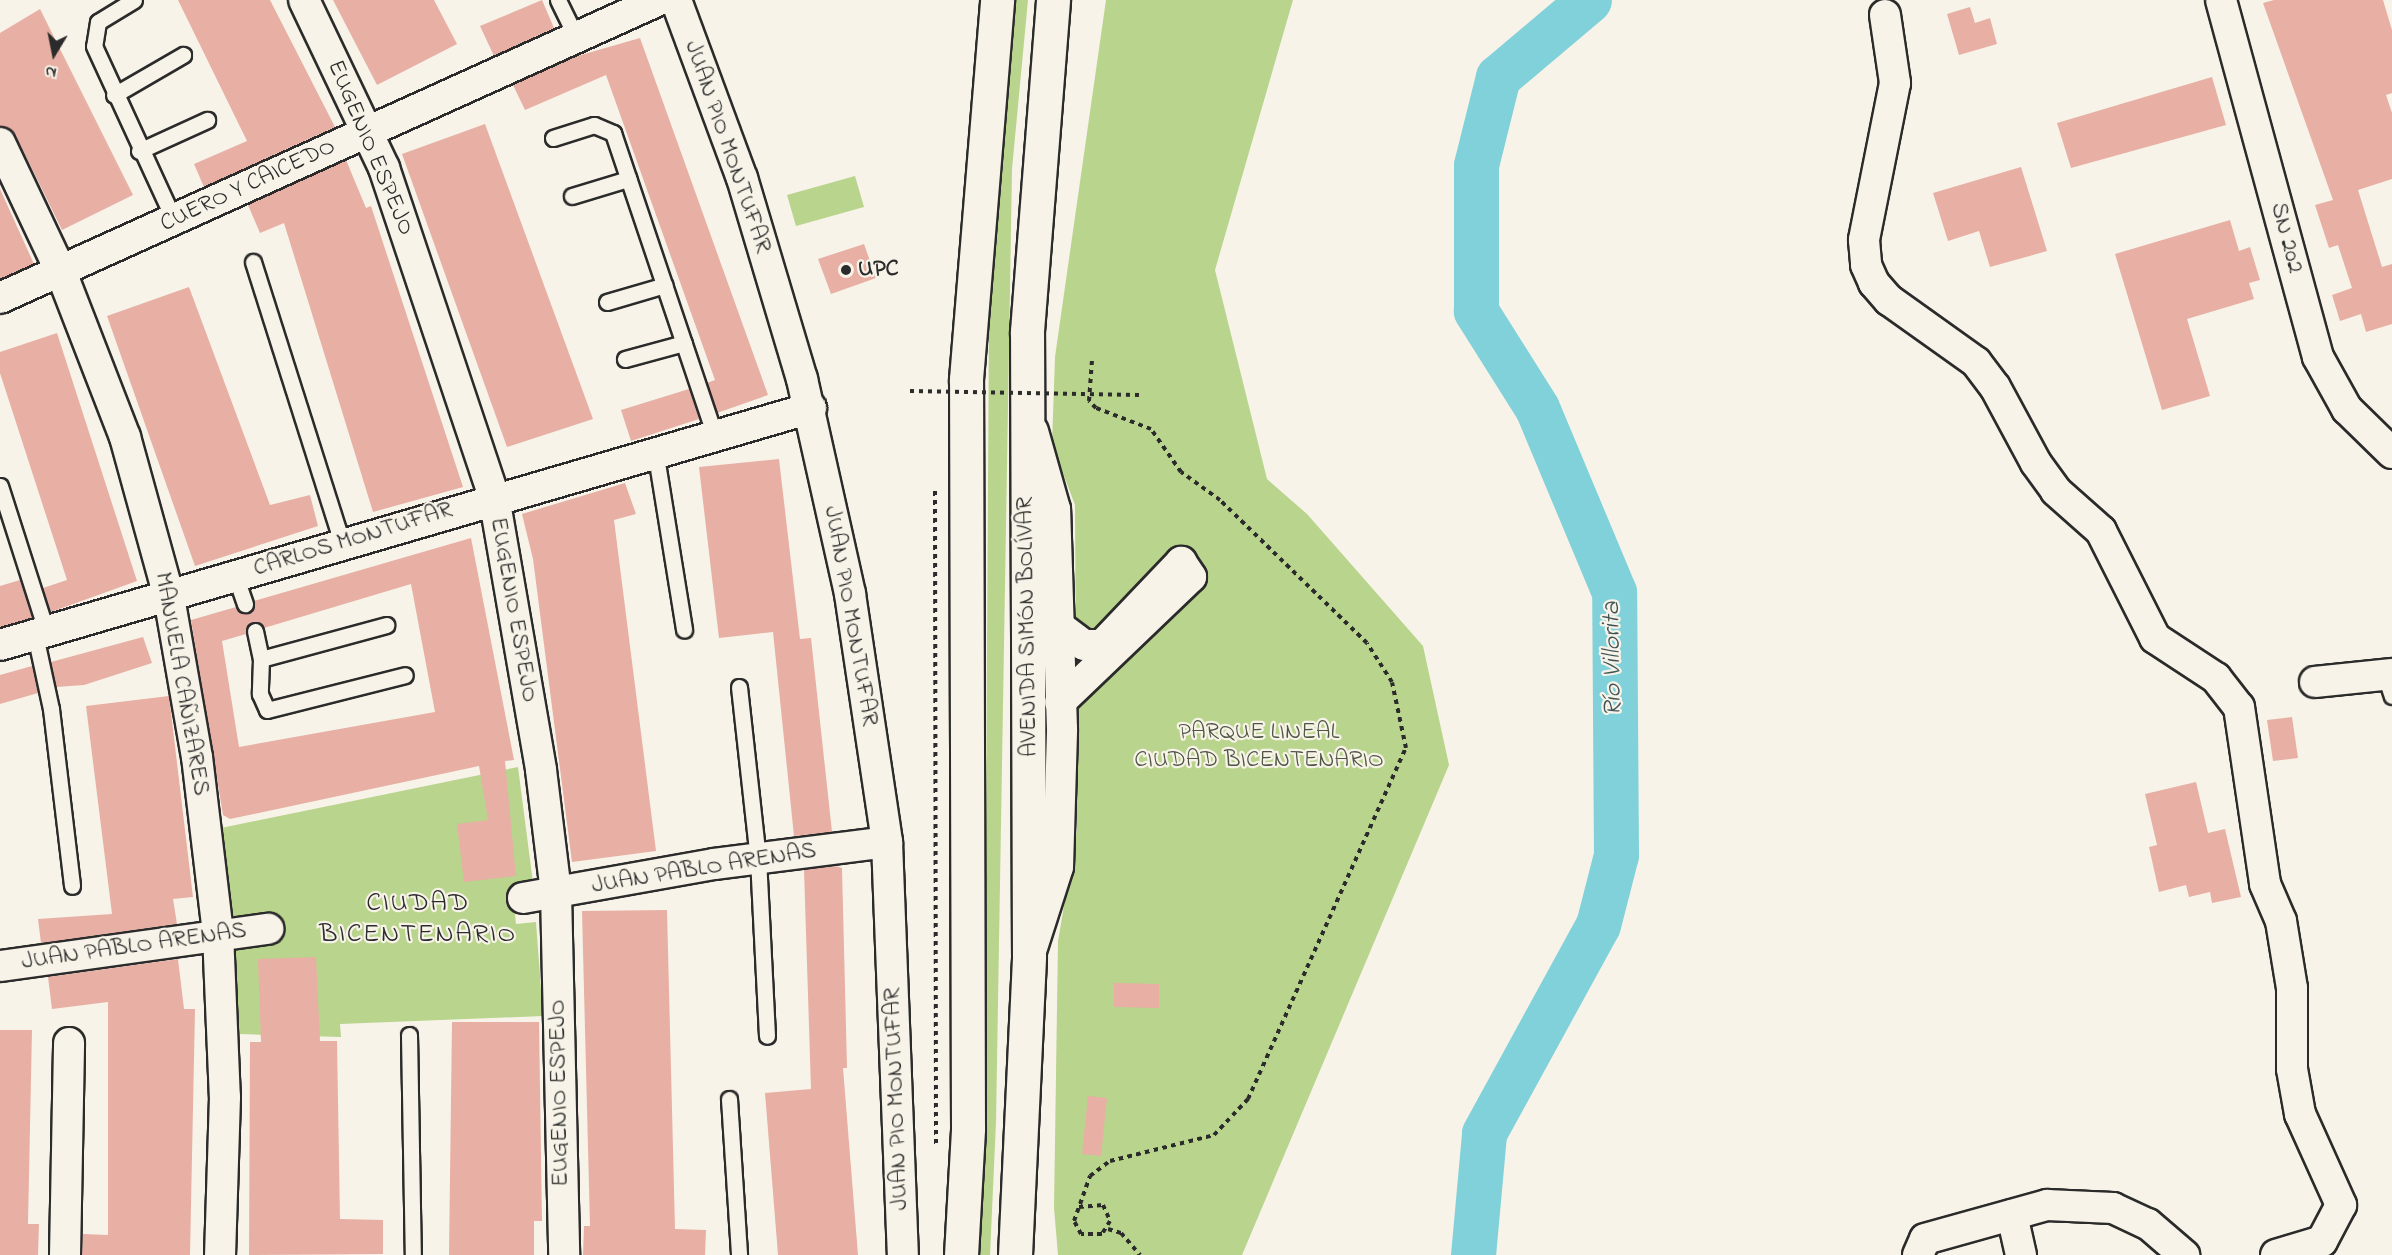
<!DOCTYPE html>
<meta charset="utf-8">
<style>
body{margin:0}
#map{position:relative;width:2392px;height:1255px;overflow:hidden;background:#f7f3e8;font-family:"Indie Flower",sans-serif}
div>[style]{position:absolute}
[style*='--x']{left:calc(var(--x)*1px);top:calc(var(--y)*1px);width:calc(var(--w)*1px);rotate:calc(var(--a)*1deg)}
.green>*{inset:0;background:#b9d48c}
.river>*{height:45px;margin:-22.5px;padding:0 22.5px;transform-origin:22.5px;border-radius:22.5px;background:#81d1da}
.building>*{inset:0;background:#e8afa4}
.path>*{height:4px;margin-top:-2px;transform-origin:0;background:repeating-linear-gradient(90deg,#2b2b2b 0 4.5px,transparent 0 9px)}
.roads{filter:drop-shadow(2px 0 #2b2b2b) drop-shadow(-2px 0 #2b2b2b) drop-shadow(0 2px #2b2b2b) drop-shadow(0 -2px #2b2b2b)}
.service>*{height:15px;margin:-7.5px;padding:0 7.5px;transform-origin:7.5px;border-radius:7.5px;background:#f7f3e8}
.minor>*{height:30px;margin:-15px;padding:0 15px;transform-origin:15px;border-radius:15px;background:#f7f3e8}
.trunk>*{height:33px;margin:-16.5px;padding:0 16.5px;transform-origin:16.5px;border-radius:16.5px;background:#f7f3e8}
.path-bridge>*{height:4px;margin-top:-2px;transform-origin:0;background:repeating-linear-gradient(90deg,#2b2b2b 0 4.5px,transparent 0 9px)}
.dots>*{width:16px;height:16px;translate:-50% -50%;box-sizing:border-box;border:3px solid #f7f3e8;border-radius:50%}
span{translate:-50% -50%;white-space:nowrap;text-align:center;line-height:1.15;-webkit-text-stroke:4.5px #f7f3e8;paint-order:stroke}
.street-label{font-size:24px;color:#2b2b2b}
.poi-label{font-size:24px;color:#2b2b2b;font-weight:700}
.left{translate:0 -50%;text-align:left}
.park-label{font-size:24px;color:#4e5543}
.water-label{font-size:26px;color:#405457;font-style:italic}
.quarter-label{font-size:27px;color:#2b2b2b;letter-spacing:1.5px}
.north{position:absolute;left:24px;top:24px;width:60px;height:60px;-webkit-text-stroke:4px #f7f3e8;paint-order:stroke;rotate:190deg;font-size:16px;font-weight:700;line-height:24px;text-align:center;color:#2b2b2b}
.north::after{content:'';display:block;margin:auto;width:21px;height:27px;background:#2b2b2b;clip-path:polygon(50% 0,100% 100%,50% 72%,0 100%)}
</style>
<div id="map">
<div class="green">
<div style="clip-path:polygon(1014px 0,1028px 0,1012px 169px,996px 1122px,990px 1255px,978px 1255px,985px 988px,989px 321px)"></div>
<div style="clip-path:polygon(1106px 0,1293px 0,1215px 270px,1267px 479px,1307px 514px,1423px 646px,1449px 765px,1242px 1255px,1058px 1255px,1054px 1208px,1058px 941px,1077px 830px,1075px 505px,1052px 444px,1055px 357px)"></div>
<div style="clip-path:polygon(855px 176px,864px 207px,796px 226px,787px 195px)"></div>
<div style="clip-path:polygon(518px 767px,533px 883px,512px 885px,516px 924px,536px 922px,543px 1016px,340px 1024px,341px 1037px,239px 1034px,221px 828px)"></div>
</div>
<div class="river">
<div style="--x:1473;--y:1255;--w:122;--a:-84.8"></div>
<div style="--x:1484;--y:1133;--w:237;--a:-61.3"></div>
<div style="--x:1598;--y:925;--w:72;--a:-75.6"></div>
<div style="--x:1616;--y:855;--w:263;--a:-90.4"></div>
<div style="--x:1614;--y:592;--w:199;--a:-112.7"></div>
<div style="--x:1537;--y:408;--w:115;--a:-122.2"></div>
<div style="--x:1476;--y:311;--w:146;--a:-90"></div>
<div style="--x:1476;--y:165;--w:91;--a:-76"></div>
<div style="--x:1498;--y:77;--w:119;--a:-40.2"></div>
</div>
<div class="building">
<div style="clip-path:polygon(178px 0,270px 0,335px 127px,204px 187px,194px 164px,247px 141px)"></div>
<div style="clip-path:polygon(333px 0,434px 0,457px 44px,377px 85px)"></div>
<div style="clip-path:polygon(542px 0,554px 28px,494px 56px,480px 26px)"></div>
<div style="clip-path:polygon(2274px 0,2383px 0,2392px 30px,2392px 93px,2386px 95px,2392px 113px,2392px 179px,2358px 190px,2382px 267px,2392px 264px,2392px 324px,2366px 332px,2361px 314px,2340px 321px,2332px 295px,2352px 288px,2338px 245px,2329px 248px,2315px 205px,2333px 200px,2263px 3px)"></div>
<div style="clip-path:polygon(1970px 7px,1975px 23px,1990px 18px,1997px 44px,1959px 55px,1947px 14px)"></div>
<div style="clip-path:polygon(40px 9px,133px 195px,62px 230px,16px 136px,0 126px,0 33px)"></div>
<div style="clip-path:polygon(640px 38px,768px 395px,717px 413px,707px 383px,715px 380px,606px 75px,525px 110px,513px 85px,574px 57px)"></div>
<div style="clip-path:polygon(2212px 77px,2226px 125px,2071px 168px,2057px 123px)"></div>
<div style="clip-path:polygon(485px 124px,593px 419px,507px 447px,402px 154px)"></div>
<div style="clip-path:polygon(346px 160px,366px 208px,371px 206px,463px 487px,373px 512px,284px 223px,260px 233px,248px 205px)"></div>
<div style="clip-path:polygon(2021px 167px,2047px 251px,1990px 267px,1979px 231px,1948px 241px,1933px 193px)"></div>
<div style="clip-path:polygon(0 189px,34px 264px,0 279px)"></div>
<div style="clip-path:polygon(2230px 220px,2239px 251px,2250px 247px,2260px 280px,2249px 283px,2254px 299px,2187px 319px,2210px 396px,2162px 410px,2115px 254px)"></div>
<div style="clip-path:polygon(864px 244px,876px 278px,831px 294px,818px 259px)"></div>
<div style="clip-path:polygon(189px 287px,270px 505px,310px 495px,318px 526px,195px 566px,107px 316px)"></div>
<div style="clip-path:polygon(57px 333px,137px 581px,51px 612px,43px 588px,67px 580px,0 373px,0 352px)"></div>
<div style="clip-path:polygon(689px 389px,699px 419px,631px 441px,621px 410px)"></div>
<div style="clip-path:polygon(779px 459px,800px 639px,811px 638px,832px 832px,794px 836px,773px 632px,719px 638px,699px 467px)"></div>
<div style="clip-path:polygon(625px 483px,636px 514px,614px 520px,656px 851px,572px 862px,533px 559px,522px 514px)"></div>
<div style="clip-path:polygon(evenodd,471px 538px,514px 760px,505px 761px,516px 876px,464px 882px,457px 824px,488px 820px,479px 766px,230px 819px,223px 815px,191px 620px,236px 607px,248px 613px,254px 601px,471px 538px,411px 584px,435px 712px,239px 747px,222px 641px,246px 634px,252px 622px,264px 628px,411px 584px)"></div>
<div style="clip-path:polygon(20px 580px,32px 618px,0 627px,0 586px)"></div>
<div style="clip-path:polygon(143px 637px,152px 663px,84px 685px,56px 687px,51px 662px)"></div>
<div style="clip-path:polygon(32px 666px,38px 693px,0 704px,0 675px)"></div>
<div style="clip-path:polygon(169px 696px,193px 897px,173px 899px,177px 924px,41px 943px,38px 919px,112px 914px,86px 706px)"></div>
<div style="clip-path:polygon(2292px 717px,2298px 758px,2273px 761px,2267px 720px)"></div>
<div style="clip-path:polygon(2196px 782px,2208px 833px,2225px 829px,2241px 897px,2212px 903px,2210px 892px,2189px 897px,2186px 885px,2159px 892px,2149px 847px,2157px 845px,2145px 794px)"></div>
<div style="clip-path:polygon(835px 866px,842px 868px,847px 1068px,843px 1068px,858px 1255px,778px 1255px,765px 1093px,811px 1089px,804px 870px)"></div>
<div style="clip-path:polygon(667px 910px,675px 1229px,706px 1230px,705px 1255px,583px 1255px,584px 1226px,590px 1226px,582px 911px)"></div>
<div style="clip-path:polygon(316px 957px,320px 1041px,337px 1041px,340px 1219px,383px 1220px,383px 1254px,249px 1255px,250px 1042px,261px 1042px,258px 959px)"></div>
<div style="clip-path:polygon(178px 959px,184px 1009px,195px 1009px,190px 1255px,82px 1255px,83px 1234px,108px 1235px,108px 1002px,52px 1009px,48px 977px)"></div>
<div style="clip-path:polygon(1114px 983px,1159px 984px,1159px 1008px,1114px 1007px)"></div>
<div style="clip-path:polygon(452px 1022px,539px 1022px,542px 1221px,534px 1221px,534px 1255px,449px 1255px)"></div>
<div style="clip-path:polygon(0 1030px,32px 1030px,28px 1224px,39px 1224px,38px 1255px,0 1255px)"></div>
<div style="clip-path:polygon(1088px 1096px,1107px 1098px,1101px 1156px,1082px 1154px)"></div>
</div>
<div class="path">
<div style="--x:935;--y:491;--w:653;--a:89.91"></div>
<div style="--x:1079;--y:1207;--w:24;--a:-5"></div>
<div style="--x:1103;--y:1205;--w:17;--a:66"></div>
<div style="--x:1110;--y:1221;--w:15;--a:122"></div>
<div style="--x:1102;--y:1234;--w:21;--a:180"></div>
<div style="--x:1081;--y:1234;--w:15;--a:-118"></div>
<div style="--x:1074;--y:1221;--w:48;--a:-70.4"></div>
<div style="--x:1090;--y:1176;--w:25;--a:-37"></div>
<div style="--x:1110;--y:1161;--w:107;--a:-14"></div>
<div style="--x:1214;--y:1135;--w:50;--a:-46.6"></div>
<div style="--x:1248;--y:1099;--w:385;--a:-65.8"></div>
<div style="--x:1406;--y:748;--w:67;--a:-102"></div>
<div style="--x:1392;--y:682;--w:46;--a:-122.7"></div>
<div style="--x:1367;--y:643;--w:205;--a:-135.8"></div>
<div style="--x:1220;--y:500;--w:48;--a:-144.3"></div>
<div style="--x:1181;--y:472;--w:52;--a:-124.9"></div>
<div style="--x:1151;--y:429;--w:59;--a:-159.1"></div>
<div style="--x:1096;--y:408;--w:10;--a:-135"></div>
<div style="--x:1089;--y:401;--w:41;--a:-85.8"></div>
<div style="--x:1108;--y:1229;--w:14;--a:17"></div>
<div style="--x:1121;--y:1233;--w:29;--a:49"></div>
</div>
<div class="roads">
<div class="service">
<div style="--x:134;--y:0;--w:42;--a:148.6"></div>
<div style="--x:98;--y:22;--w:24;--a:99"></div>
<div style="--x:94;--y:46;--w:192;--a:65.3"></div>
<div style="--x:558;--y:0;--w:39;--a:64"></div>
<div style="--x:114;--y:95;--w:80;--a:-30.1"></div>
<div style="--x:553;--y:138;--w:43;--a:-17.6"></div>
<div style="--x:594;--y:125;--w:21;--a:23"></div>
<div style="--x:613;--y:133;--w:317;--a:71.4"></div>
<div style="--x:139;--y:151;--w:75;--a:-24.5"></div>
<div style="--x:572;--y:196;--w:59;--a:-16.9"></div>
<div style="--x:253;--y:262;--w:294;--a:72.4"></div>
<div style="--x:607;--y:302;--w:60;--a:-16.3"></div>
<div style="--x:625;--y:359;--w:61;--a:-15.2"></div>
<div style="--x:655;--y:450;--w:182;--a:80.8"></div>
<div style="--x:0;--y:486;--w:151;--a:72.3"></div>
<div style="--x:235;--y:575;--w:31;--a:71"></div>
<div style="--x:255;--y:631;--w:29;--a:78"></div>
<div style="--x:261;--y:659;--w:35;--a:92"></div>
<div style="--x:260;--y:694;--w:17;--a:66"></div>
<div style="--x:267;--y:710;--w:142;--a:-14.2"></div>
<div style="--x:35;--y:635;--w:76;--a:77.8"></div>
<div style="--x:51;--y:709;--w:178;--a:83.2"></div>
<div style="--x:261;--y:659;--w:130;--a:-15.2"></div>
<div style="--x:2386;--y:678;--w:19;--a:72"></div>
<div style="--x:739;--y:687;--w:172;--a:83.7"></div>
<div style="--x:758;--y:858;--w:178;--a:87.1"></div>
<div style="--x:409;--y:1035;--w:220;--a:89"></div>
<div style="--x:729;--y:1099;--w:156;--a:86.3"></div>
</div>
<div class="minor">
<div style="--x:304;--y:0;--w:186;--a:64.5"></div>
<div style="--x:384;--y:168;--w:347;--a:71.5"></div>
<div style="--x:494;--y:497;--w:277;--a:80.2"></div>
<div style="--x:541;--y:770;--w:123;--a:83"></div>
<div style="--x:556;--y:892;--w:363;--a:88.7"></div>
<div style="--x:676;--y:0;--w:190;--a:69.7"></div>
<div style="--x:742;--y:178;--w:210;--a:73.4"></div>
<div style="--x:802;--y:379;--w:220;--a:77.4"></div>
<div style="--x:850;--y:594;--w:251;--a:81.5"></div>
<div style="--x:887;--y:842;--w:413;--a:87.8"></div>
<div style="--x:2221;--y:0;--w:370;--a:74.8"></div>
<div style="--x:2318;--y:357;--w:60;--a:60.9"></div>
<div style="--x:2347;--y:409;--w:63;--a:44.4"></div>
<div style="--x:1885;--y:15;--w:69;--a:81.6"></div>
<div style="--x:1895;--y:83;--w:160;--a:101.2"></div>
<div style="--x:1864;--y:240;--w:25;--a:85"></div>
<div style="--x:1866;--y:265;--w:20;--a:66"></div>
<div style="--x:1874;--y:283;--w:23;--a:49"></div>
<div style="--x:1889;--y:300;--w:107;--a:35.5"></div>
<div style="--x:1976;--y:362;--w:31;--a:53"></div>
<div style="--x:1995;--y:387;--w:86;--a:61.7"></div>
<div style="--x:2036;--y:463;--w:34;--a:54"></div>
<div style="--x:2056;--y:491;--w:60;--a:41.6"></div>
<div style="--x:2101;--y:531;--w:120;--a:63.2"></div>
<div style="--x:2155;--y:638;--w:73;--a:33.3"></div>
<div style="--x:2216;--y:678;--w:37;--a:52"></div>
<div style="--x:2239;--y:707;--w:179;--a:81.6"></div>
<div style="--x:2265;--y:884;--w:40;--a:66.6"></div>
<div style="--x:2281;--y:921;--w:68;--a:80.7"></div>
<div style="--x:2292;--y:988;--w:81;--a:90"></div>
<div style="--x:2292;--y:1069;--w:46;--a:79.9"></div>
<div style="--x:2300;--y:1114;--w:100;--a:65.7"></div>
<div style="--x:2341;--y:1205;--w:41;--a:117.8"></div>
<div style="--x:2322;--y:1241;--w:48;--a:163.1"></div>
<div style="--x:0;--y:143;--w:143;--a:64.7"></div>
<div style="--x:61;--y:272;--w:177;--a:68.8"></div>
<div style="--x:125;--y:437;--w:166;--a:74.6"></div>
<div style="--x:169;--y:597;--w:162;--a:80.1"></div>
<div style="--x:197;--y:757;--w:177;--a:83.2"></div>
<div style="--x:218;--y:933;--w:164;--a:87.6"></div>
<div style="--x:225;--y:1097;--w:158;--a:91.8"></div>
<div style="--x:0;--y:298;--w:723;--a:-24.33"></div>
<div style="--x:1056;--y:624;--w:35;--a:37"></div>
<div style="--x:1084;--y:645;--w:18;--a:0"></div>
<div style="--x:1102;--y:645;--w:115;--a:-46.4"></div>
<div style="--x:1181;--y:562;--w:18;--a:56"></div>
<div style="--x:1191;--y:577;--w:181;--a:136.3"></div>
<div style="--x:0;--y:645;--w:845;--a:-16.29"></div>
<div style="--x:2315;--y:682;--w:77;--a:-5.9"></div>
<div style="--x:523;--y:898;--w:194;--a:-10.1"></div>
<div style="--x:714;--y:864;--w:174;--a:-7.2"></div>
<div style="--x:1031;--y:951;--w:88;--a:-72.2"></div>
<div style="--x:1058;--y:867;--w:138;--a:-88.3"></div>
<div style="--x:1062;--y:729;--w:220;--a:-91.8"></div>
<div style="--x:1055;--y:509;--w:81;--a:-105.8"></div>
<div style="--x:0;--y:966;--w:271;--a:-7.9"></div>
<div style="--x:2012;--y:1215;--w:41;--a:77.3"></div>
<div style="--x:65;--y:1255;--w:212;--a:-88.9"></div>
<div style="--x:1918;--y:1255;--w:17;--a:-66"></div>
<div style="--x:1925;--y:1239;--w:127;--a:-15.6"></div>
<div style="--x:2047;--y:1205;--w:66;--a:2.6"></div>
<div style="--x:2113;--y:1208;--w:38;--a:25"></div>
<div style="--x:2148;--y:1224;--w:48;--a:40.7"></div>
</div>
<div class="trunk">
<div style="--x:961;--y:1255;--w:127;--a:-86.8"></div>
<div style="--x:968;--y:1128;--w:749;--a:-90.15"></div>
<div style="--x:966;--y:379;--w:380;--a:-85.3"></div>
<div style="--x:1015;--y:1255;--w:299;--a:-87.3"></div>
<div style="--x:1029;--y:956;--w:625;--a:-90.18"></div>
<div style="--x:1027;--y:331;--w:332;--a:-85.5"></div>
</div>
</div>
<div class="path-bridge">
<div style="--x:910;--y:391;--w:229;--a:1"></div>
</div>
<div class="dots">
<div style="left:846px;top:270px;background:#2b2b2b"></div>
</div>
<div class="street-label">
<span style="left:727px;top:147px;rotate:71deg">JUAN PIO MONTUFAR</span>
<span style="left:370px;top:148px;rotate:67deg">EUGENIO ESPEJO</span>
<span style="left:248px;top:186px;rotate:-25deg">CUERO Y CAICEDO</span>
<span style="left:2286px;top:238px;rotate:75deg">SN 202</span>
<span style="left:353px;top:540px;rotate:-17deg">CARLOS MONTUFAR</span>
<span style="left:513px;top:610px;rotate:80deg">EUGENIO ESPEJO</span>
<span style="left:850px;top:616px;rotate:80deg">JUAN PIO MONTUFAR</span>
<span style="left:1028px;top:627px;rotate:-91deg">AVENIDA SIMÓN BOLÍVAR</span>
<span style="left:181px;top:684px;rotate:80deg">MANUELA CAÑIZARES</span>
<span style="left:704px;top:869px;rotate:-9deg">JUAN PABLO ARENAS</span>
<span style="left:134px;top:947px;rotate:-8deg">JUAN PABLO ARENAS</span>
<span style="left:560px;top:1093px;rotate:-91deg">EUGENIO ESPEJO</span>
<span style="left:897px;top:1099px;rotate:-92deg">JUAN PIO MONTUFAR</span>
</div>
<div class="poi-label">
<span class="left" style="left:858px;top:270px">UPC</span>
</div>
<div class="park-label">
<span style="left:1259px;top:747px">PARQUE LINEAL<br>CIUDAD BICENTENARIO</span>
</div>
<div class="water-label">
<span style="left:1614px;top:659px;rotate:-91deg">Río Villorita</span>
</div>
<div class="quarter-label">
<span style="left:418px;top:919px">CIUDAD<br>BICENTENARIO</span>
</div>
<div class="north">N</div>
</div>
